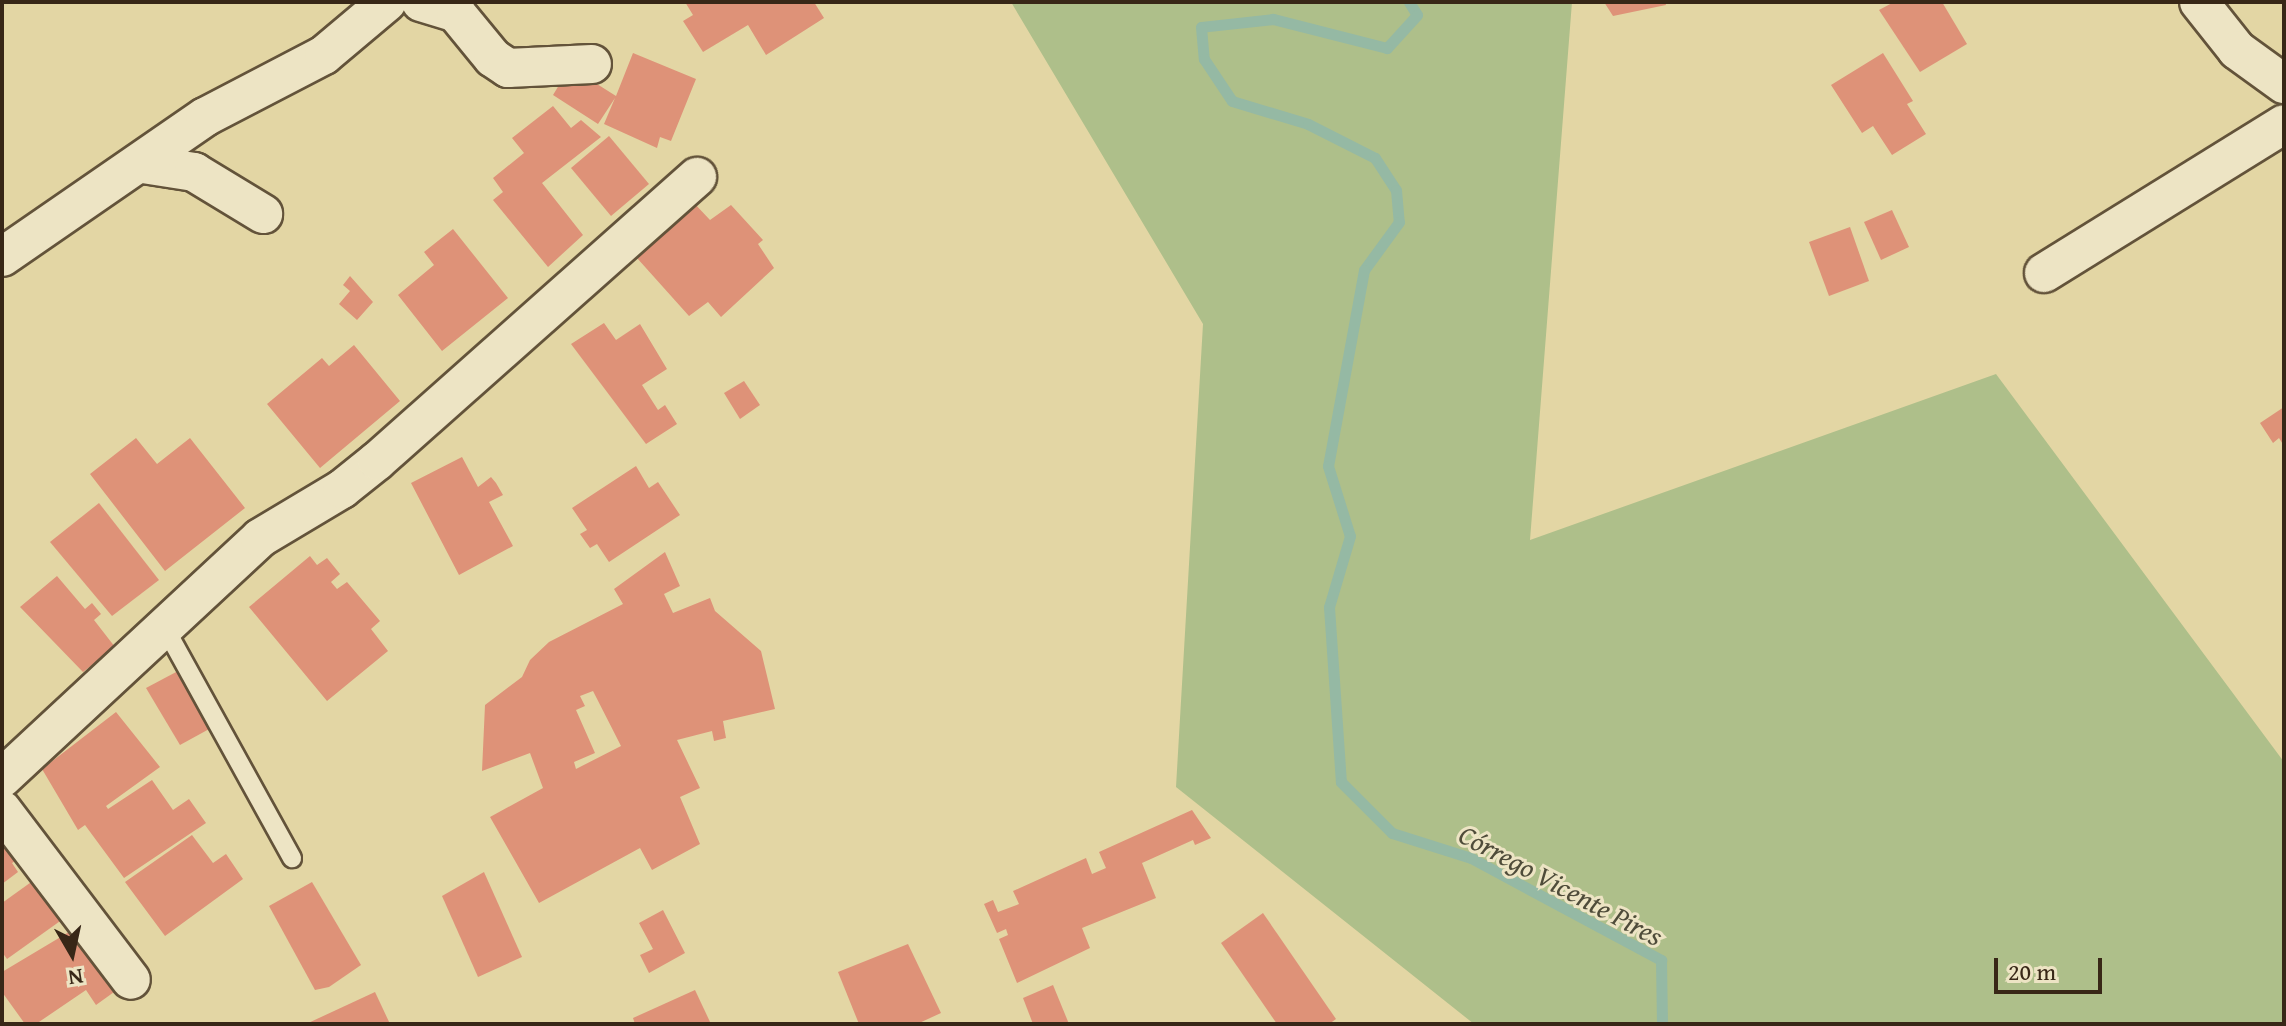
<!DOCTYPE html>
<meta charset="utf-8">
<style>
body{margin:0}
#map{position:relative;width:2286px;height:1026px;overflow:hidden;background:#e3d6a4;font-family:"Gentium Book Plus",serif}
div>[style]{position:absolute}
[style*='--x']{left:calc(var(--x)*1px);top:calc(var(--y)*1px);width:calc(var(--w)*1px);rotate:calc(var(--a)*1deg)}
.green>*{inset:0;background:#aebf8a}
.stream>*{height:11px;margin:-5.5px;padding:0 5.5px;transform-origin:5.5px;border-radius:5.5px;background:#95b9a4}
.building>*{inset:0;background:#de9278}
.roads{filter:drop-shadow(2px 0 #63533a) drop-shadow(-2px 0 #63533a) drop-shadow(0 2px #63533a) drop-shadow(0 -2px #63533a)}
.service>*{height:18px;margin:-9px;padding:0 9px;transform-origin:9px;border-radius:9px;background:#ede4c4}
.minor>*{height:38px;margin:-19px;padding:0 19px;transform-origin:19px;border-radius:19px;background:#ede4c4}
span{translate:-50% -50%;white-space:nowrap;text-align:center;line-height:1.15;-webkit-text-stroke:6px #ede4c4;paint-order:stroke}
.water-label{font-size:28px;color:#4f4c3a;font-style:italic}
.frame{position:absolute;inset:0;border:4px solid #382717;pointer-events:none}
.north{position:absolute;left:32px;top:914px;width:80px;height:80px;-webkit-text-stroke:6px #ede4c4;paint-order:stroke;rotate:171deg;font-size:22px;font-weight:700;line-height:32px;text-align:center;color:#382717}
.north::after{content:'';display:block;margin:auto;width:28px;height:36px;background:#382717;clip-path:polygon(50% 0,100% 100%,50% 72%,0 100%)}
.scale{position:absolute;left:1994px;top:958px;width:108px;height:36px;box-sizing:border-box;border:4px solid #382717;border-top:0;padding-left:10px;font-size:24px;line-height:28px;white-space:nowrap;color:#382717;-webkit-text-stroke:6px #ede4c4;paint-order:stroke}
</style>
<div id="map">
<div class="green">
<div style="clip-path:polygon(1011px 2px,1572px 2px,1530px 540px,1996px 374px,2284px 762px,2284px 1024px,1474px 1024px,1176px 787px,1203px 324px)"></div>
</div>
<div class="stream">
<div style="--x:1409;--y:2;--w:15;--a:58"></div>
<div style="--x:1417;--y:15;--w:45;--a:132.3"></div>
<div style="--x:1387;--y:48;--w:118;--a:-165.7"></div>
<div style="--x:1273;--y:19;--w:72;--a:173.7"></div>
<div style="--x:1201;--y:27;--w:32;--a:85"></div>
<div style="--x:1204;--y:59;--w:50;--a:56.3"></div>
<div style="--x:1232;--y:101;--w:79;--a:16.8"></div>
<div style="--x:1308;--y:124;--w:75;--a:26.9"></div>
<div style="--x:1375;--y:158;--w:38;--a:57"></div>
<div style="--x:1396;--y:190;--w:32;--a:85"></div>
<div style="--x:1399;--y:222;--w:59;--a:126.1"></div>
<div style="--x:1364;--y:270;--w:199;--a:100.4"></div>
<div style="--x:1328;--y:466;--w:73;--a:72.6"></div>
<div style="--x:1350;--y:536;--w:74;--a:106.5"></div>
<div style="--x:1329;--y:607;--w:175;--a:86.1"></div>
<div style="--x:1341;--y:782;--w:72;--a:45"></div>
<div style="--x:1392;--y:833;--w:83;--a:17.6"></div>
<div style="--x:1471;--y:858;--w:216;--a:28.2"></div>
<div style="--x:1661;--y:960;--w:64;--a:89.1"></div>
</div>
<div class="building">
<div style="clip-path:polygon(685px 2px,814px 2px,824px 18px,766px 55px,748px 25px,703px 52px,683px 21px,693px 15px)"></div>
<div style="clip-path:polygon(1604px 2px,1665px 2px,1666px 5px,1613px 16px)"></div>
<div style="clip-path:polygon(1894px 2px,1942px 2px,1967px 44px,1920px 72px,1879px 10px)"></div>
<div style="clip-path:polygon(633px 53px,696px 79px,671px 141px,660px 137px,657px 148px,604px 124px,615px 98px,598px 124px,553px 95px,570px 67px,616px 96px)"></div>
<div style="clip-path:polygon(1883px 53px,1913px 101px,1907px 104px,1926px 134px,1892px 155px,1873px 126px,1862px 133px,1831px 85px)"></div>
<div style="clip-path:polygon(553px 106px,571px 128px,581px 120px,601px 137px,542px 183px,583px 235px,548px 267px,493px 200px,503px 192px,493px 178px,524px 153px,512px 138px)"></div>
<div style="clip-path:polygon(609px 136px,649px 184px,611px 216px,571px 168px)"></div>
<div style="clip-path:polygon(693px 202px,710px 220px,731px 205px,763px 240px,758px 244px,774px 268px,721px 317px,708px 302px,689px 316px,637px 258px)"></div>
<div style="clip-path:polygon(1892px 210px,1909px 247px,1881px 260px,1864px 222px)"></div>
<div style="clip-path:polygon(1850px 227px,1869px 281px,1829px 296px,1809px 242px)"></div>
<div style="clip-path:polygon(453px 229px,508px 298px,442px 351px,398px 295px,434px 265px,424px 252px)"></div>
<div style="clip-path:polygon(350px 276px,373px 302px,357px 320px,339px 304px,350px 291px,343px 285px)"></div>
<div style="clip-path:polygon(604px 323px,616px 340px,640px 324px,667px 369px,642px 385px,658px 410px,665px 405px,677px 424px,646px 444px,571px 344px)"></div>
<div style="clip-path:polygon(354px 345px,400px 401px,320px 468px,267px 404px,322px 358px,329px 366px)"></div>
<div style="clip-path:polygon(744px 381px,760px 405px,740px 419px,724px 393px)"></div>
<div style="clip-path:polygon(2284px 407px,2284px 446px,2279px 438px,2273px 443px,2260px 423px)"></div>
<div style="clip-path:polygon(136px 438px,157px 464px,190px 438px,245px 508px,165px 571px,90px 474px)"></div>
<div style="clip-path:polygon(462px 457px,478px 487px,491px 477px,496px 483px,503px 495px,489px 502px,513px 546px,459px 575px,411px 483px)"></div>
<div style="clip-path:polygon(636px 466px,649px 488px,658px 482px,680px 515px,609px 562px,597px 544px,590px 548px,580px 534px,587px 530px,572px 508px)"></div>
<div style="clip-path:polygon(99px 503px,159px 580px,112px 616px,50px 542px)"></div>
<div style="clip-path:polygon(evenodd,665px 552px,680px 586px,664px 594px,673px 613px,710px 598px,715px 611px,761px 651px,775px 709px,723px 721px,726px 738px,714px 741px,712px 731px,677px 740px,700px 788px,680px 797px,700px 844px,652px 870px,640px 848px,539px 903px,490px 817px,543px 788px,530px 753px,482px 771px,485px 705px,522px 677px,530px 660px,549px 642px,623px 604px,614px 589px,665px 552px,593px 691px,621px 746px,576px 769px,574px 762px,595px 753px,576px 710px,585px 706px,580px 696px,593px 691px)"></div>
<div style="clip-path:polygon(310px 556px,317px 565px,327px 558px,340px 574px,331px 582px,337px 589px,347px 582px,380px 621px,371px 629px,388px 651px,327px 701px,249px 607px)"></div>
<div style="clip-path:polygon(57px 576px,85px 609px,92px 603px,101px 614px,94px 620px,115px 647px,83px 672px,20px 607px)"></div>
<div style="clip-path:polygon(178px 671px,211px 728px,180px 745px,146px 688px)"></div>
<div style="clip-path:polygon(116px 712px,160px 767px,106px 806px,108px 809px,152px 780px,173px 810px,189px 799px,206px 823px,124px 878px,85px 825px,78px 830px,42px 769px)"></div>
<div style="clip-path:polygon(1192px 810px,1211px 838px,1195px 845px,1193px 840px,1142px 863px,1156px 898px,1082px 928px,1090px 948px,1017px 983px,999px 939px,1008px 935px,1006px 929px,997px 933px,984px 904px,993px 900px,998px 912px,1019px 904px,1013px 891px,1086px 858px,1092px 874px,1106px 868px,1099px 852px)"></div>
<div style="clip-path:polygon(2px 812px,22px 857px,12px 863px,18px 872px,2px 884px)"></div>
<div style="clip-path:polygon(192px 835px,213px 863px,226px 854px,243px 879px,165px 936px,125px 882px)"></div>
<div style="clip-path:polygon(484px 872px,522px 957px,478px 977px,442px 896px)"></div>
<div style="clip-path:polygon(41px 875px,70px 914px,7px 959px,2px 952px,2px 903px)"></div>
<div style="clip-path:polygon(312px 882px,361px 965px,329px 987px,315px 990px,269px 906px)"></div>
<div style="clip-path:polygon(663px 910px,685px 953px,649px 973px,640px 955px,653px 949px,639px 923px)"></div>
<div style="clip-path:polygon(1263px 913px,1336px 1019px,1329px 1024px,1277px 1024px,1221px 943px)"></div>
<div style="clip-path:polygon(74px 929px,121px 987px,96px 1005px,86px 990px,36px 1024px,25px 1024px,2px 992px,2px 972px)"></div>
<div style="clip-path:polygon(908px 944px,941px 1013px,917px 1024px,859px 1024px,838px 972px)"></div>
<div style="clip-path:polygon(1053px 985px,1069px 1024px,1033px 1024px,1023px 998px)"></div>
<div style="clip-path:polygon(695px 990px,711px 1024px,635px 1024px,633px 1018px)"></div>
<div style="clip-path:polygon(375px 992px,390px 1024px,306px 1024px)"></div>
</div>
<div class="roads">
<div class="service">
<div style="--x:165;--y:628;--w:263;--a:61.1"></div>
</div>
<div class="minor">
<div style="--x:421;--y:2;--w:37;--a:17"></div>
<div style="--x:456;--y:13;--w:58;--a:50.6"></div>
<div style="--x:493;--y:58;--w:18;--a:34"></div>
<div style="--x:508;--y:68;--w:84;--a:-2.7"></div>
<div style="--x:2199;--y:2;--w:61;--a:51.6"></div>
<div style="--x:2237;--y:50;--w:58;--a:35.9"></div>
<div style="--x:143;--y:164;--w:52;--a:8.9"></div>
<div style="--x:194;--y:172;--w:81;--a:31.3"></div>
<div style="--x:2;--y:257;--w:247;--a:-34.6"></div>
<div style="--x:205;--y:117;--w:134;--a:-27.5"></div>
<div style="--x:324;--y:55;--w:82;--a:-40.1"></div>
<div style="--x:2044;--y:273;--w:282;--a:-31.8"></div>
<div style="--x:2;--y:778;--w:352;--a:-42.9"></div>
<div style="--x:260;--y:538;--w:96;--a:-30.9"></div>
<div style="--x:342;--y:489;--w:45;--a:-38.7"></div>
<div style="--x:377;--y:461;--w:428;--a:-41.6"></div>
<div style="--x:2;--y:810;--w:213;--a:52.8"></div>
</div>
</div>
<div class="water-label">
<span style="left:1561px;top:885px;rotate:28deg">Córrego Vicente Pires</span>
</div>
<div class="frame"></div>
<div class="north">N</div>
<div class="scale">20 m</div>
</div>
